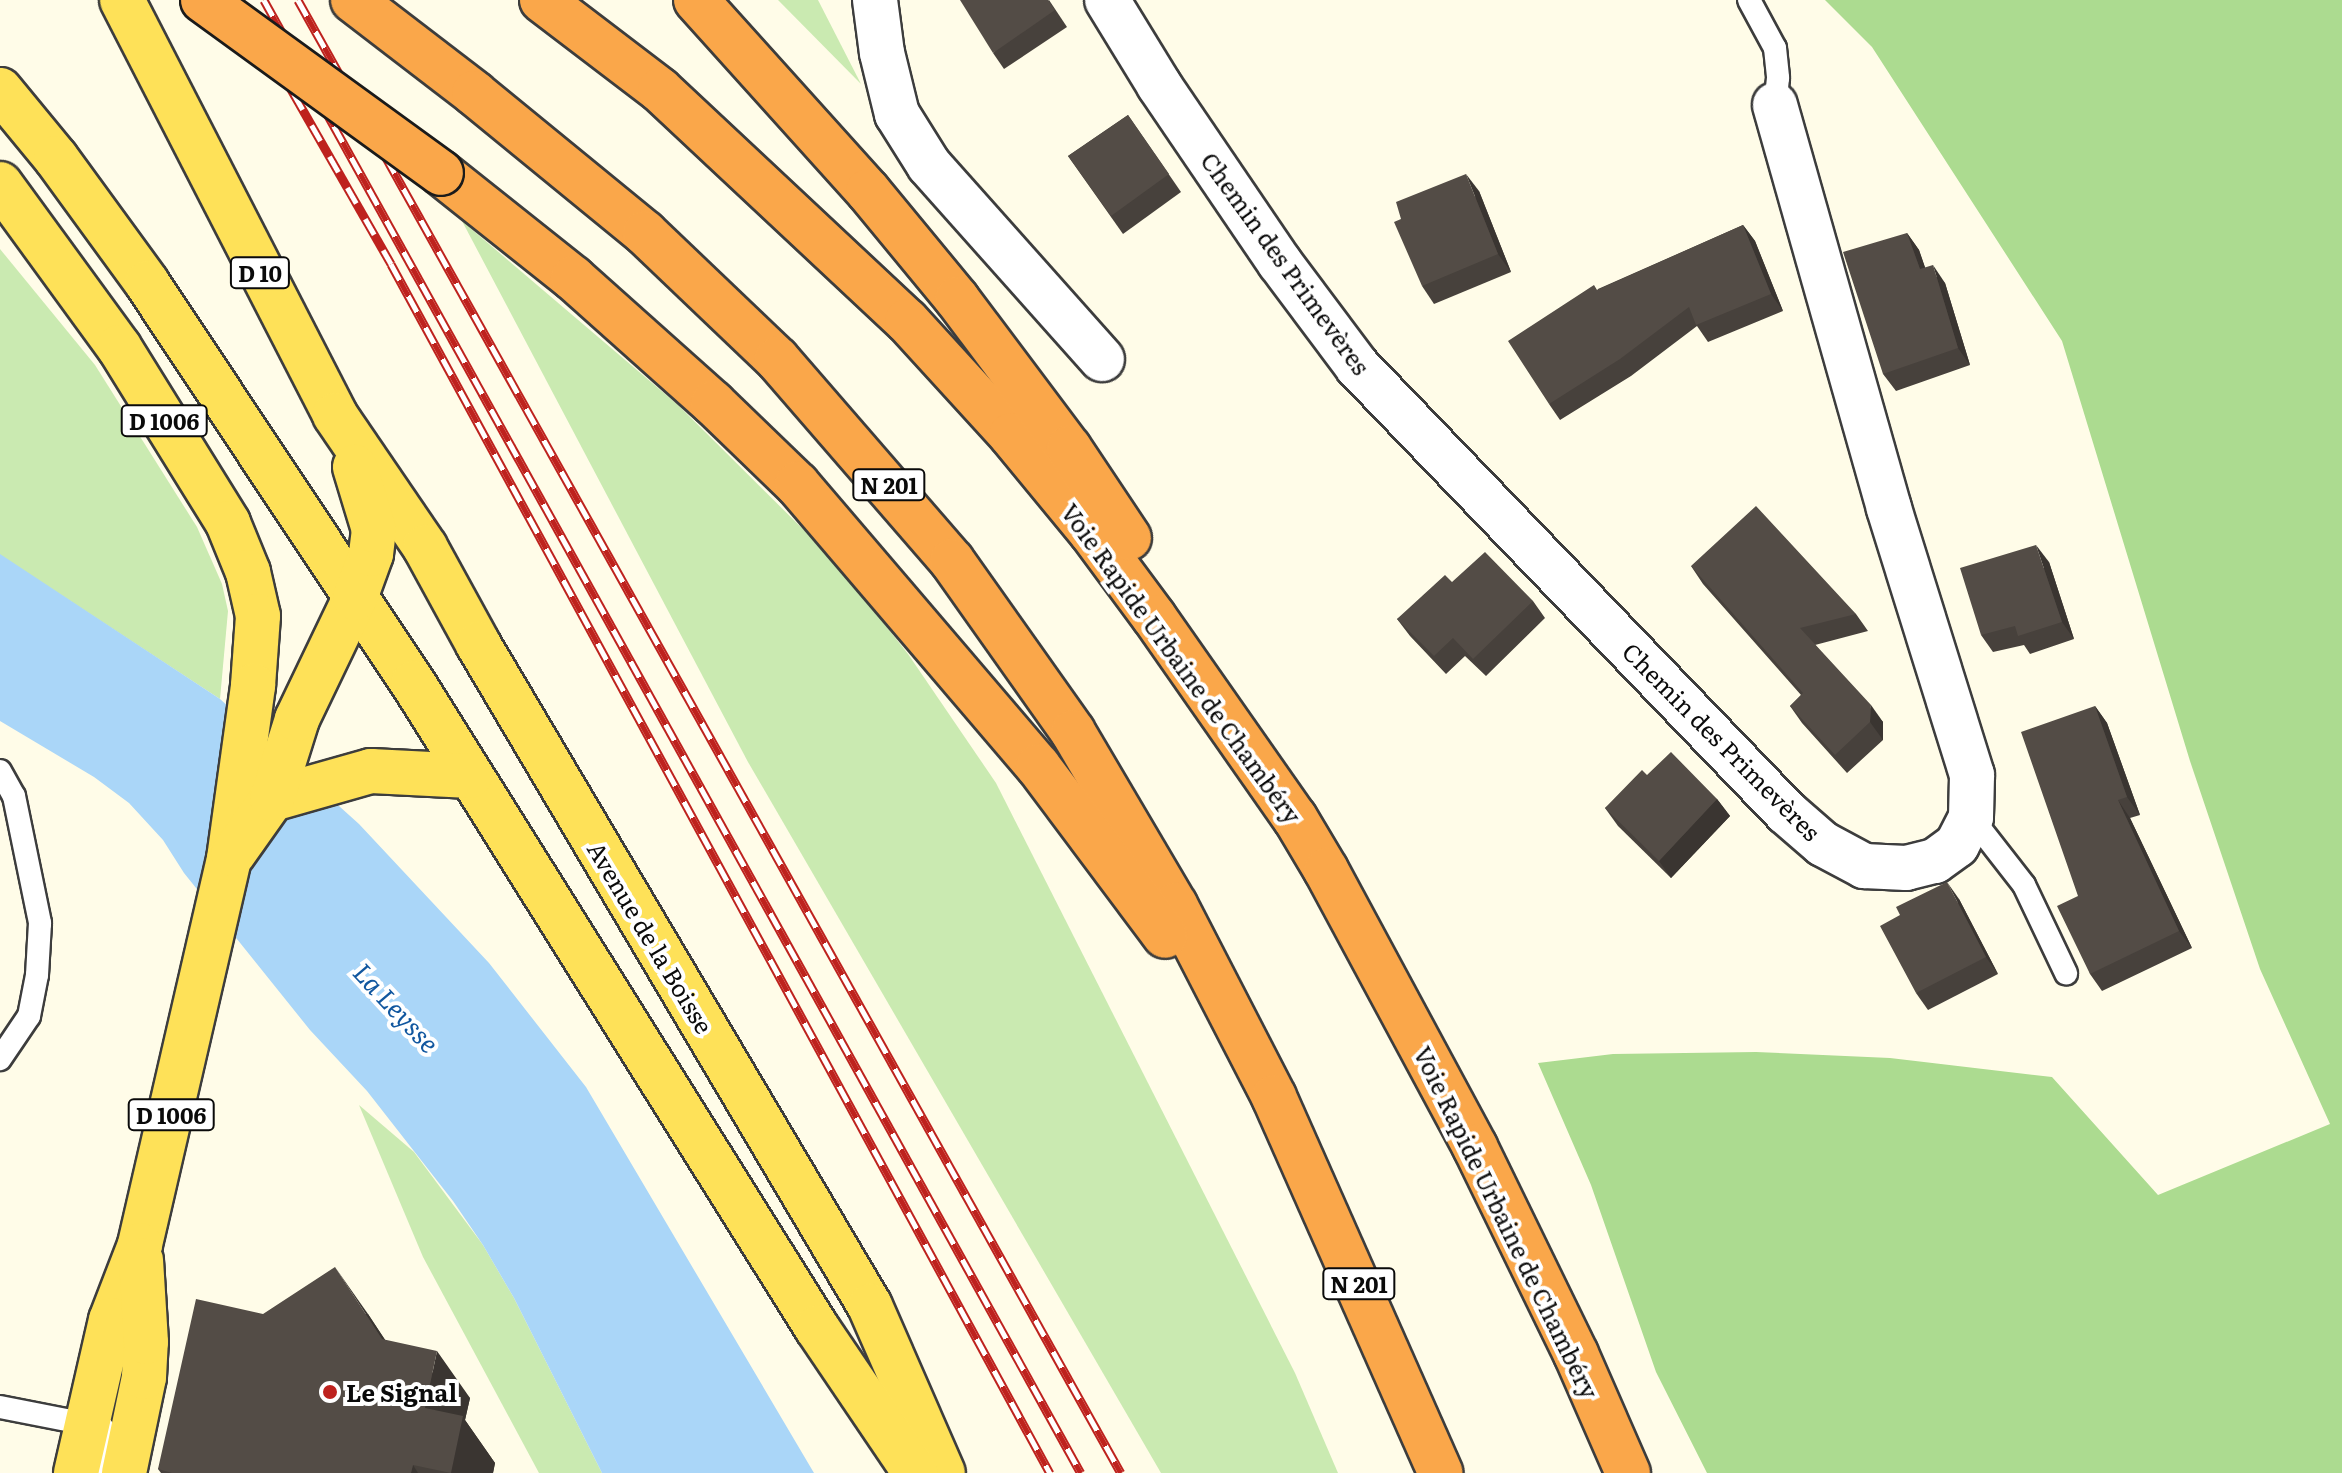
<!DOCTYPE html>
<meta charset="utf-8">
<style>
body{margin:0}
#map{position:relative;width:2342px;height:1473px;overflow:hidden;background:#fffce8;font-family:Literata,serif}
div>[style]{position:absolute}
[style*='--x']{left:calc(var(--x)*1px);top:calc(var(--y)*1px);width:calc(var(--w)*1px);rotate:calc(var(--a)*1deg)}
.green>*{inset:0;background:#caeab1}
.forest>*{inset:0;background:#acdb90}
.water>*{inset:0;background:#aad6f8}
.roads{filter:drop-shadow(2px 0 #3d3d3d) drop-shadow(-2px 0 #3d3d3d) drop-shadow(0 2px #3d3d3d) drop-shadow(0 -2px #3d3d3d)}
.lane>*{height:22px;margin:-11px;padding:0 11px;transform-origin:11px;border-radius:11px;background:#fff}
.street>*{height:44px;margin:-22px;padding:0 22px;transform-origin:22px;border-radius:22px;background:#fff}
.primary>*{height:44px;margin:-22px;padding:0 22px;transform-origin:22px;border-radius:22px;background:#fee158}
.highway>*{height:44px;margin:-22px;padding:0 22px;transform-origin:22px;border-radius:22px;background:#faa74a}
.rail>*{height:9px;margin-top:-4.5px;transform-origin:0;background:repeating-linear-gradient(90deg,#fff 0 18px,#be221e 0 36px);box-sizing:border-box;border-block:2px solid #be221e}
.bridges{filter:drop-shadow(2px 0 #1b1b1b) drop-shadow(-2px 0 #1b1b1b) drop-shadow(0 2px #1b1b1b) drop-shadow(0 -2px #1b1b1b)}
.highway-bridge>*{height:44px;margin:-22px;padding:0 22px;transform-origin:22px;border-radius:22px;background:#faa74a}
.wall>*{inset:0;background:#47413c}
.shaded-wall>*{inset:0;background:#3a3531}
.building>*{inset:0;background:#534c46}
.dots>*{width:22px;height:22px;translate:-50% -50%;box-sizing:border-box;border:4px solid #fff;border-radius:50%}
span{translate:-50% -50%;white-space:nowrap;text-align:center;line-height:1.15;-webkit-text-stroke:8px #fff;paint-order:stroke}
.shield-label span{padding:2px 6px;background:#fff;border:2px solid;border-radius:6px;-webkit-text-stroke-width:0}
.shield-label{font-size:22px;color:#0a0a0a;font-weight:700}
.street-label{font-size:24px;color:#0a0a0a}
.poi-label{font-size:24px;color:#0a0a0a;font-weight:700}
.left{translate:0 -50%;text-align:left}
.water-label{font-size:26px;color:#11579f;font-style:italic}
</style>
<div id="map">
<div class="green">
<div style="clip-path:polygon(778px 0,818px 0,861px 84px)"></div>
<div style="clip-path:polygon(462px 221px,678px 405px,834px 560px,908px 654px,996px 783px,1295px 1373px,1338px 1473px,1161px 1473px,748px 762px)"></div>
<div style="clip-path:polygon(0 249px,95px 365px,197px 527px,222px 584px,228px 611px,220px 699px,0 555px)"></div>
<div style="clip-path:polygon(359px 1105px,414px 1152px,483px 1245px,514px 1298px,602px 1473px,539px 1473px,423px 1257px)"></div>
</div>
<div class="forest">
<div style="clip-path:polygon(1825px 0,2342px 0,2342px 1473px,1707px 1473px,1656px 1372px,1591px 1185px,1538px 1063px,1613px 1054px,1756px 1052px,1890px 1058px,2052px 1077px,2158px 1195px,2330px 1124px,2260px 969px,2190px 761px,2062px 341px,1872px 47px)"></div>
</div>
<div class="water">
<div style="clip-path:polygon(0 554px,220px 699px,359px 824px,489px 963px,586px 1087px,814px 1473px,602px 1473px,514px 1298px,483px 1245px,453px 1201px,367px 1091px,310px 1030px,184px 873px,163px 840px,129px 803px,94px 777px,0 721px)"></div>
</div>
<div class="roads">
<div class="lane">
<div style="--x:1749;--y:0;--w:55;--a:61.6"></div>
<div style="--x:1775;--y:48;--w:30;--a:84"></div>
<div style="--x:1778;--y:78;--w:27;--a:96"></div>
<div style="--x:0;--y:771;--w:29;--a:61"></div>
<div style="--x:14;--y:796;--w:130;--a:78.4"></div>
<div style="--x:40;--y:923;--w:52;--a:93.3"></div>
<div style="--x:37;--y:975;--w:42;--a:101"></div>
<div style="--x:29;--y:1016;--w:52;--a:124"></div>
<div style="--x:1971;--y:817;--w:86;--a:52.1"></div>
<div style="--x:2024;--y:885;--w:98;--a:64.5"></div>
<div style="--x:0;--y:1407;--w:104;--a:11.1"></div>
<div style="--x:102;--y:1427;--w:25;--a:72"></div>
<div style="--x:110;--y:1451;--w:17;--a:100"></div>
</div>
<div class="street">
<div style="--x:875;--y:0;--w:53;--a:82.5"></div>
<div style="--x:882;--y:53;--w:63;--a:76.2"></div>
<div style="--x:897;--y:114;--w:60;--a:57.9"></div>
<div style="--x:929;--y:165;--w:260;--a:48.3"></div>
<div style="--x:1107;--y:0;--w:100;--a:58.5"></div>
<div style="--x:1159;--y:85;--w:215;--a:55.8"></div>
<div style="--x:1280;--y:263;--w:129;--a:53.2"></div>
<div style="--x:1357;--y:366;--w:619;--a:46.11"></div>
<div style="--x:1786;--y:812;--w:49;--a:40.9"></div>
<div style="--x:1823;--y:844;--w:47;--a:28.2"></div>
<div style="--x:1864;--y:866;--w:42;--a:2.7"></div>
<div style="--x:1906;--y:868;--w:30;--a:-14"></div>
<div style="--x:1935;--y:861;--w:27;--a:-36"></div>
<div style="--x:1957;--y:845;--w:31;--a:-63"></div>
<div style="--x:1971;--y:817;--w:42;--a:-88.6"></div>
<div style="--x:1972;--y:775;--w:280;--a:-107.3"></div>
<div style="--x:1889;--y:508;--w:419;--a:-105.8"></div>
</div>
<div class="primary">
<div style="--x:122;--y:0;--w:466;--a:62.8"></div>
<div style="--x:335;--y:415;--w:160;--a:55.7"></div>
<div style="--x:425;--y:547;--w:111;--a:61.3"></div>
<div style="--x:478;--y:644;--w:769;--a:59.37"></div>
<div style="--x:870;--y:1306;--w:182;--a:66.4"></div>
<div style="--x:0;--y:90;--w:88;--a:50.5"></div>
<div style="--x:56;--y:158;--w:155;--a:53.9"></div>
<div style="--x:147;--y:283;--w:480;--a:56.4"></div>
<div style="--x:413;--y:683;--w:761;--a:57.94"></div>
<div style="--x:817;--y:1328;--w:175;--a:55.9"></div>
<div style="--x:0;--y:184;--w:202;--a:53.9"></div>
<div style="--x:119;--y:347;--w:207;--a:58.2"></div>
<div style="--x:228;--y:523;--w:53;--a:67.8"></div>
<div style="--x:248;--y:572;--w:45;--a:77.2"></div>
<div style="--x:258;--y:616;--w:70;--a:94.1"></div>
<div style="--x:253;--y:686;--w:175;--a:97.9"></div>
<div style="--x:229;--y:859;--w:396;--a:103"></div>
<div style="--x:140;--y:1245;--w:80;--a:111.1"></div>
<div style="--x:111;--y:1320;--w:157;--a:102.9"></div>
<div style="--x:272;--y:799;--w:103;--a:-15.8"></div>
<div style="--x:371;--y:771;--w:99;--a:2.9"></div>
<div style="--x:233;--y:854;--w:67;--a:-54.7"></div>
<div style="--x:272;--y:799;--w:84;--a:-72.6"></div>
<div style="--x:297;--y:719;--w:134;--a:-64.4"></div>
<div style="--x:355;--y:598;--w:47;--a:-70"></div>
<div style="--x:371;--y:554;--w:24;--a:-83"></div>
<div style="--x:374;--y:530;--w:66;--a:-106.8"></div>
<div style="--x:124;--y:1473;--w:98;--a:-78.2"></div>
<div style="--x:144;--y:1377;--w:35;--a:-87"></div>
<div style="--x:146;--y:1342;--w:82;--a:-93.5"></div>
</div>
<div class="highway">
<div style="--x:353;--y:0;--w:153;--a:37.5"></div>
<div style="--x:474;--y:93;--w:221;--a:39.3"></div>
<div style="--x:645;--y:233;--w:182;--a:43.7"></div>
<div style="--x:777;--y:359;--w:267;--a:49.1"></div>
<div style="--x:952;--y:561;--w:209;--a:54.7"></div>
<div style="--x:1073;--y:732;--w:201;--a:59.5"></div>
<div style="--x:1175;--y:905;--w:216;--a:62.7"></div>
<div style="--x:1274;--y:1097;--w:411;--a:66.1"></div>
<div style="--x:542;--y:0;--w:148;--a:37.3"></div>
<div style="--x:660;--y:90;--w:338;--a:43.1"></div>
<div style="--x:907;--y:321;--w:154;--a:47.6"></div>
<div style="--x:1011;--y:435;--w:126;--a:50.5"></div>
<div style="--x:1091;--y:532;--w:106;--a:53.5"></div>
<div style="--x:1154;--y:617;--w:246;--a:55"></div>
<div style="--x:1295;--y:818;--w:61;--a:59.2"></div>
<div style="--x:1326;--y:870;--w:315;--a:61.7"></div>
<div style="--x:1475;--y:1147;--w:230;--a:64"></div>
<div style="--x:1576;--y:1354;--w:130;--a:66.4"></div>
<div style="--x:696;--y:0;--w:257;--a:48"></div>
<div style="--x:868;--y:191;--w:140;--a:50.5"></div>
<div style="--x:957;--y:299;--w:186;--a:53.1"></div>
<div style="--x:1069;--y:448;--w:108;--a:56.3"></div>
<div style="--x:441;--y:173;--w:169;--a:38.5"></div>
<div style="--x:573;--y:278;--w:188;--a:41.8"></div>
<div style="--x:713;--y:403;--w:117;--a:44"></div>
<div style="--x:797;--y:484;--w:371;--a:49.5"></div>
<div style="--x:1038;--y:766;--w:212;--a:53.2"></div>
</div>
</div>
<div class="rail">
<div style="--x:240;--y:0;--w:304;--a:60.2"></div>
<div style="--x:391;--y:264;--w:1377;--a:61.41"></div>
<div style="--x:264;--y:0;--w:1684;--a:60.99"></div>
<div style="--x:298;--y:0;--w:1687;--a:60.81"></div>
</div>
<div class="bridges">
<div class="highway-bridge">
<div style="--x:203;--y:0;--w:294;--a:36"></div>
</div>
</div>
<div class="wall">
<div style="clip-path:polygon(1049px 0,1067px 27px,1004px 69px,993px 53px)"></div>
<div style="clip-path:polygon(1128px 115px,1181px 192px,1123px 234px,1068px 156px)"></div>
<div style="clip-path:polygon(1479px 191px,1511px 272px,1434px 304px,1422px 286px)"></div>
<div style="clip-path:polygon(1743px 225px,1755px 241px,1783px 311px,1708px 342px,1697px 326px,1631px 376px,1560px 420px,1549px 404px,1598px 289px)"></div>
<div style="clip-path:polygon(1907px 233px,1919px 250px,1925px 268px,1945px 283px,1970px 365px,1896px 391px,1883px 374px)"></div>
<div style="clip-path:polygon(2049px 562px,2074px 639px,2030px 654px,2024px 645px,1993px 652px,1981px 635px)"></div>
<div style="clip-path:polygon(1691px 566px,1856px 614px,1868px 631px,1815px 645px,1883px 722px,1883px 740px,1847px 773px,1802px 723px,1790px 706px,1801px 695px,1703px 584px)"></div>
<div style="clip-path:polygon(1452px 582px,1533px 601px,1545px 618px,1486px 676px,1465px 656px,1446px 674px,1410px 636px,1397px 619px)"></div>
<div style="clip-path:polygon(2095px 706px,2107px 723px,2140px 815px,2130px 818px,2192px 948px,2102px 991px,2090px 974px,2078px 896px)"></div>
<div style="clip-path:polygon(1647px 775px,1717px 799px,1730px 816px,1671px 878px,1618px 826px,1605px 808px)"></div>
<div style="clip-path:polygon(1959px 899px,1998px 974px,1928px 1010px,1916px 993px)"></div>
<div style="clip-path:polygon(263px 1314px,368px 1314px,385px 1340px,470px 1398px,465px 1420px,495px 1463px,493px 1473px,161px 1473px,158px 1469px)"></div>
</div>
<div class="shaded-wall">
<div style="clip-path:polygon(1466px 174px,1479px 191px,1511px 272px,1498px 254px)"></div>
<div style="clip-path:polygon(1743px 225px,1755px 241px,1783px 311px,1771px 294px)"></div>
<div style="clip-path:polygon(1907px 233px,1919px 250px,1932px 287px,1920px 269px)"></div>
<div style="clip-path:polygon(1933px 265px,1945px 283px,1970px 365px,1958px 348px)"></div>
<div style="clip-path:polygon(2036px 545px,2049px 562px,2074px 639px,2062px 622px)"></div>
<div style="clip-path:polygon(1871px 705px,1883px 722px,1883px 740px,1870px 722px)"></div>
<div style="clip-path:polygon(2095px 706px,2107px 723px,2140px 815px,2127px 797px)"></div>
<div style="clip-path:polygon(1717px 799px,1730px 816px,1671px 878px,1659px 861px)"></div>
<div style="clip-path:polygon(2118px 800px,2130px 818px,2192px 948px,2179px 931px)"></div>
<div style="clip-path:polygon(1947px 882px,1959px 899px,1998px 974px,1986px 957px)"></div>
<div style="clip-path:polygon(335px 1267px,368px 1314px,415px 1385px,382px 1339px)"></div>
<div style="clip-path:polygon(437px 1351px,470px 1398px,465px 1420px,495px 1463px,493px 1473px,451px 1473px,425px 1408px)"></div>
<div style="clip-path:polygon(413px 1465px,418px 1473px,411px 1473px)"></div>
</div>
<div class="building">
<div style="clip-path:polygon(960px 0,1048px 0,1055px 10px,993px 53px)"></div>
<div style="clip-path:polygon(1128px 115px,1169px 174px,1111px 216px,1068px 156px)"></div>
<div style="clip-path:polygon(1466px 174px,1498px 254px,1422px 286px,1394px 222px,1401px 219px,1396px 202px)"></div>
<div style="clip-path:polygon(1743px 225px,1771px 294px,1696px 325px,1689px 307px,1620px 359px,1549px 404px,1508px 341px,1594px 285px,1597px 290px)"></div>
<div style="clip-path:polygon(1907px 233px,1920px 269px,1933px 265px,1958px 348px,1883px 374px,1843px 252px)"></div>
<div style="clip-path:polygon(1756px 506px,1856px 614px,1800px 628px,1871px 705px,1870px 722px,1835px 755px,1790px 706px,1803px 693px,1691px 566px)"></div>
<div style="clip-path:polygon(2036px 545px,2062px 622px,2018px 636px,2015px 626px,1981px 635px,1960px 568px)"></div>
<div style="clip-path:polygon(1485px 552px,1533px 601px,1473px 659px,1453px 638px,1434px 656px,1397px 619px,1445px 575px,1452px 582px)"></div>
<div style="clip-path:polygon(2095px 706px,2127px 797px,2118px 800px,2179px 931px,2090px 974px,2057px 906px,2078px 896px,2021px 732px)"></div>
<div style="clip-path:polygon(1671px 752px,1717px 799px,1659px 861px,1605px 808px,1642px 770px,1647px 775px)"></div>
<div style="clip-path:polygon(1947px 882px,1986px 957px,1916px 993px,1880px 926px,1900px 915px,1896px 907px)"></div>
<div style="clip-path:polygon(335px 1267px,382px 1339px,437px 1351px,425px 1408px,463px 1416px,451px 1473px,413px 1465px,411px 1473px,172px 1473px,158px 1469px,196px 1299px,263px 1314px)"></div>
</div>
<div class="dots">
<div style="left:330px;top:1392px;background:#be221e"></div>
</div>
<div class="shield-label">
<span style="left:260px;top:273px">D 10</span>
<span style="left:164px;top:421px">D 1006</span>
<span style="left:889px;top:485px">N 201</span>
<span style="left:171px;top:1115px">D 1006</span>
<span style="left:1359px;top:1284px">N 201</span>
</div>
<div class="street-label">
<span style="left:1286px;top:263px;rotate:54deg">Chemin des Primevères</span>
<span style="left:1182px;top:663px;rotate:54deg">Voie Rapide Urbaine de Chambéry</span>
<span style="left:1722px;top:741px;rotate:45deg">Chemin des Primevères</span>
<span style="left:651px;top:937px;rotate:59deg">Avenue de la Boisse</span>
<span style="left:1507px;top:1222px;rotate:64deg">Voie Rapide Urbaine de Chambéry</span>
</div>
<div class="poi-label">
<span class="left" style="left:346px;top:1392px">Le Signal</span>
</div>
<div class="water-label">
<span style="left:397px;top:1007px;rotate:47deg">La Leysse</span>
</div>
</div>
